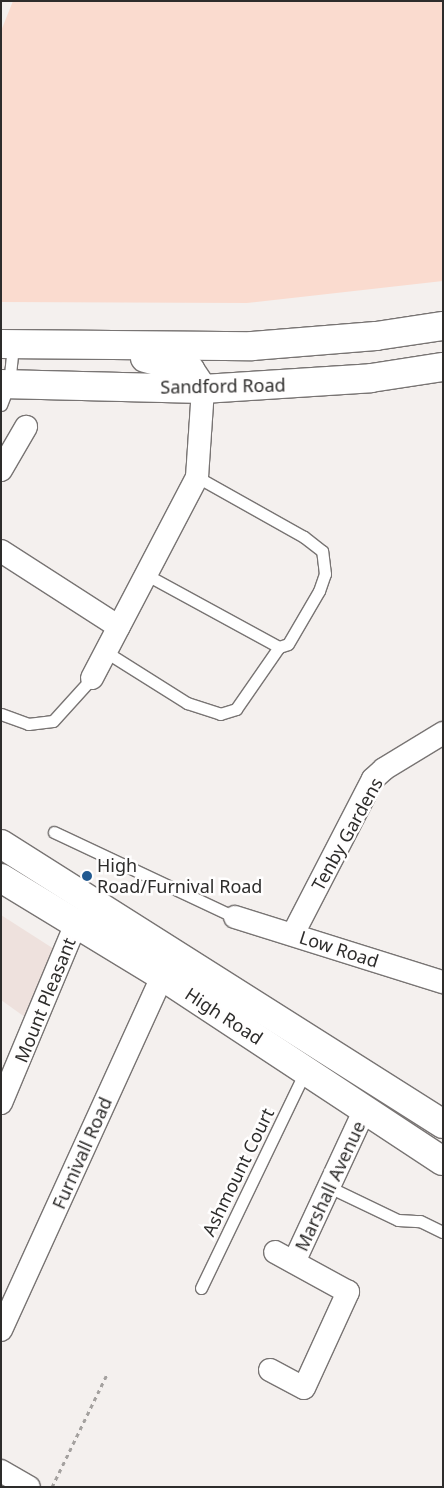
<!DOCTYPE html>
<style>
body{margin:0}
#map{position:relative;width:444px;height:1488px;overflow:hidden;background:#f4f0ee;font-family:"Noto Sans",sans-serif}
div>[style]{position:absolute}
[style*='--x']{left:calc(var(--x)*1px);top:calc(var(--y)*1px);width:calc(var(--w)*1px);rotate:calc(var(--a)*1deg)}
.built>*{inset:0;background:#eee1dd}
.green>*{inset:0;background:#fadbcf}
.path>*{height:3px;margin-top:-1.5px;transform-origin:0;background:repeating-linear-gradient(90deg,#a4a19f 0 4px,transparent 0 8px)}
.roads{filter:drop-shadow(1px 0 #787473) drop-shadow(-1px 0 #787473) drop-shadow(0 1px #787473) drop-shadow(0 -1px #787473)}
.service>*{height:11px;margin:-5.5px;padding:0 5.5px;transform-origin:5.5px;border-radius:5.5px;background:#fff}
.minor>*{height:22px;margin:-11px;padding:0 11px;transform-origin:11px;border-radius:11px;background:#fff}
.primary>*{height:28px;margin:-14px;padding:0 14px;transform-origin:14px;border-radius:14px;background:#fff}
.dots>*{width:14px;height:14px;translate:-50% -50%;box-sizing:border-box;border:2px solid #fffefe;border-radius:50%}
span{translate:-50% -50%;white-space:nowrap;text-align:center;line-height:1.15;-webkit-text-stroke:5px #fffefe;paint-order:stroke}
.street-label{font-size:18px;color:#2d2c2b}
.poi-label{font-size:18px;color:#2d2c2b}
.left{translate:0 -50%;text-align:left}
.frame{position:absolute;inset:0;border:2px solid #2d2c2b;pointer-events:none}
</style>
<div id="map">
<div class="built">
<div style="clip-path:polygon(1px 915px,54px 949px,29px 1020px,1px 1000px)"></div>
</div>
<div class="green">
<div style="clip-path:polygon(13px 1px,443px 1px,443px 281px,247px 303px,1px 302px,1px 31px)"></div>
</div>
<div class="path">
<div style="--x:52;--y:1487;--w:126;--a:-64"></div>
</div>
<div class="roads">
<div class="service">
<div style="--x:1;--y:405;--w:22;--a:-69"></div>
<div style="--x:9;--y:384;--w:39;--a:-84"></div>
<div style="--x:145;--y:574;--w:153;--a:28.6"></div>
<div style="--x:279;--y:647;--w:9;--a:-18"></div>
<div style="--x:288;--y:644;--w:61;--a:-59.7"></div>
<div style="--x:319;--y:591;--w:18;--a:-71"></div>
<div style="--x:325;--y:574;--w:23;--a:-97"></div>
<div style="--x:322;--y:551;--w:23;--a:-142"></div>
<div style="--x:304;--y:537;--w:123;--a:-150.7"></div>
<div style="--x:106;--y:652;--w:96;--a:32.2"></div>
<div style="--x:187;--y:703;--w:35;--a:18"></div>
<div style="--x:220;--y:714;--w:17;--a:-17"></div>
<div style="--x:236;--y:709;--w:75;--a:-55.3"></div>
<div style="--x:1;--y:714;--w:29;--a:20"></div>
<div style="--x:28;--y:724;--w:25;--a:-7"></div>
<div style="--x:53;--y:721;--w:58;--a:-47.8"></div>
<div style="--x:54;--y:832;--w:200;--a:25.2"></div>
<div style="--x:329;--y:1187;--w:76;--a:25.6"></div>
<div style="--x:398;--y:1220;--w:22;--a:3"></div>
<div style="--x:420;--y:1221;--w:25;--a:26"></div>
<div style="--x:201;--y:1288;--w:242;--a:-64.3"></div>
</div>
<div class="minor">
<div style="--x:1;--y:470;--w:50;--a:-59.8"></div>
<div style="--x:1;--y:551;--w:140;--a:32.8"></div>
<div style="--x:92;--y:678;--w:227;--a:-62.4"></div>
<div style="--x:197;--y:477;--w:88;--a:-86.1"></div>
<div style="--x:235;--y:917;--w:218;--a:17.4"></div>
<div style="--x:293;--y:934;--w:174;--a:-62.7"></div>
<div style="--x:373;--y:779;--w:15;--a:-42"></div>
<div style="--x:384;--y:769;--w:69;--a:-31.4"></div>
<div style="--x:1;--y:1103;--w:194;--a:-67.3"></div>
<div style="--x:294;--y:1262;--w:169;--a:-65.1"></div>
<div style="--x:1;--y:1330;--w:389;--a:-65.5"></div>
<div style="--x:270;--y:1370;--w:38;--a:28"></div>
<div style="--x:304;--y:1388;--w:106;--a:-65.4"></div>
<div style="--x:348;--y:1292;--w:83;--a:-151.3"></div>
<div style="--x:1;--y:1471;--w:32;--a:30"></div>
</div>
<div class="primary">
<div style="--x:1;--y:344;--w:251;--a:0.5"></div>
<div style="--x:252;--y:346;--w:124;--a:-4.6"></div>
<div style="--x:376;--y:336;--w:68;--a:-8.5"></div>
<div style="--x:145;--y:358;--w:47;--a:14.9"></div>
<div style="--x:190;--y:370;--w:23;--a:56"></div>
<div style="--x:1;--y:384;--w:202;--a:1.4"></div>
<div style="--x:203;--y:389;--w:168;--a:-3.7"></div>
<div style="--x:371;--y:378;--w:73;--a:-8.7"></div>
<div style="--x:1;--y:844;--w:523;--a:32.35"></div>
<div style="--x:1;--y:878;--w:188;--a:31.3"></div>
<div style="--x:162;--y:976;--w:336;--a:33.4"></div>
</div>
</div>
<div class="dots">
<div style="left:87px;top:876px;background:#215990"></div>
</div>
<div class="street-label">
<span style="left:223px;top:386px;rotate:-1deg">Sandford Road</span>
<span style="left:347px;top:834px;rotate:-61deg">Tenby Gardens</span>
<span style="left:339px;top:949px;rotate:18deg">Low Road</span>
<span style="left:45px;top:1000px;rotate:-68deg">Mount Pleasant</span>
<span style="left:224px;top:1016px;rotate:33deg">High Road</span>
<span style="left:82px;top:1153px;rotate:-66deg">Furnivall Road</span>
<span style="left:238px;top:1172px;rotate:-64deg">Ashmount Court</span>
<span style="left:330px;top:1186px;rotate:-65deg">Marshall Avenue</span>
</div>
<div class="poi-label">
<span class="left" style="left:97px;top:876px">High<br>Road/Furnival Road</span>
</div>
<div class="frame"></div>
</div>
